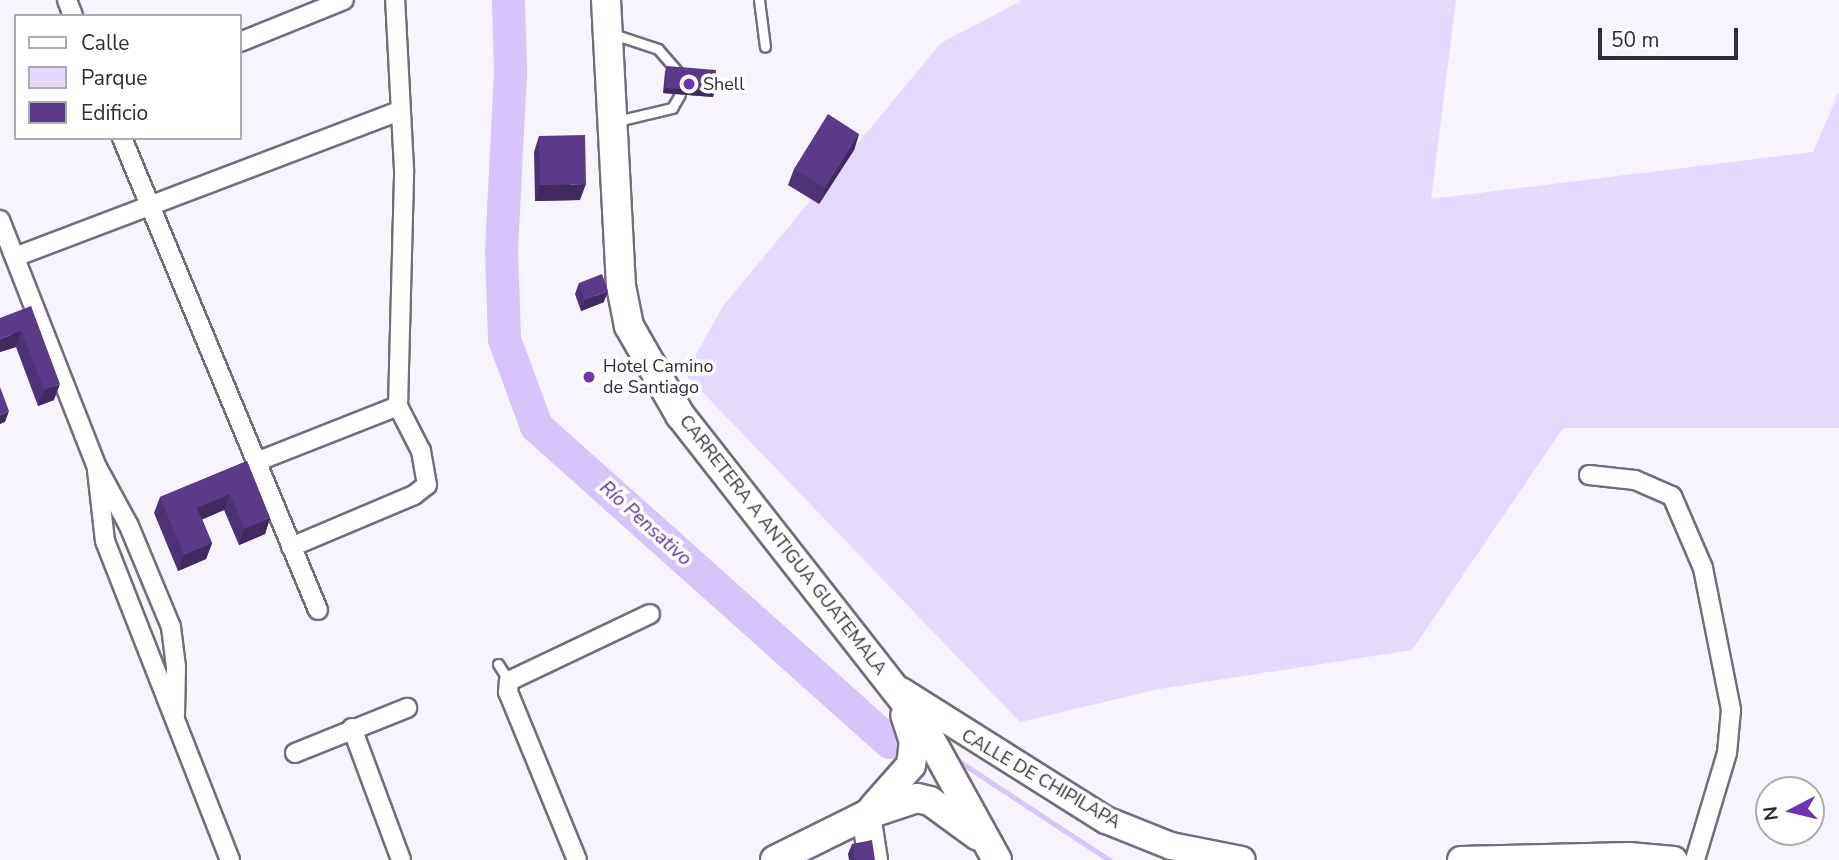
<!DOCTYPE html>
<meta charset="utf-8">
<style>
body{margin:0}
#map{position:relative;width:1839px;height:860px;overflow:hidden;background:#f7f4fd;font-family:"Nunito Sans",sans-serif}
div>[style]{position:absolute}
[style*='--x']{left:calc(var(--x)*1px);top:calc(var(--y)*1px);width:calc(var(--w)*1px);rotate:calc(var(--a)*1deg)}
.green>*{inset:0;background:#e5d9fd}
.stream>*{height:5px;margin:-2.5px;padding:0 2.5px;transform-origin:2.5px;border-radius:2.5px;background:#d7c4fa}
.river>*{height:33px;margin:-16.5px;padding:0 16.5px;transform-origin:16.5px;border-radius:16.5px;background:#d7c4fa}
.roads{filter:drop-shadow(2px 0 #736c81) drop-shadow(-2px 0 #736c81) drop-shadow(0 2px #736c81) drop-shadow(0 -2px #736c81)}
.lane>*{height:9px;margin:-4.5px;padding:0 4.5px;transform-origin:4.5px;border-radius:4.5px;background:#fff}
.street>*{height:18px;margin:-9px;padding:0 9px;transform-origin:9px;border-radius:9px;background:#fff}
.secondary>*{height:26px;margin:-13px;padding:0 13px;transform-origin:13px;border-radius:13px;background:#fff}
.primary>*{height:28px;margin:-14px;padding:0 14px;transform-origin:14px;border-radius:14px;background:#fff}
.wall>*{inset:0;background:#4e3276}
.shaded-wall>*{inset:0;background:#402960}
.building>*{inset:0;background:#5b3a89}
.dots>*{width:19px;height:19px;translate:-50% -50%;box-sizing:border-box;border:4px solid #fff;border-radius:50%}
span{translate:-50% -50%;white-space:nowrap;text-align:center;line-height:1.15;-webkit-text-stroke:7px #fff;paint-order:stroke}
.poi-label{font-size:18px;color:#2f2c35}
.left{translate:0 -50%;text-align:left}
.street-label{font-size:18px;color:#2f2c35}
.water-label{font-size:19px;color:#5c2f93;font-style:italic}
.legend{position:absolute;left:14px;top:14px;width:228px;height:126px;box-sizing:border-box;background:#fff;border:2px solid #acabae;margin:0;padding:9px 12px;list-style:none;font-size:21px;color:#2f2c35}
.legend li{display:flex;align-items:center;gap:14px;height:35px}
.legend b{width:35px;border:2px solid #acabae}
.north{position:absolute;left:1755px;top:776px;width:70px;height:70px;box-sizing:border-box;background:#fff;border:2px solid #acabae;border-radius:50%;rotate:263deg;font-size:19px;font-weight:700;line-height:28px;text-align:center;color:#2f2c35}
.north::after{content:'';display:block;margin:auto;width:24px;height:32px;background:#6b35ab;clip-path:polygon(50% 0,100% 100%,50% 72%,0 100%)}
.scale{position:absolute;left:1598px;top:28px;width:140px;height:32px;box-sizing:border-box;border:4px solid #2f2c35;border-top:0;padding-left:9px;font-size:21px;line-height:24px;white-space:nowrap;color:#2f2c35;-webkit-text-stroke:5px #fff;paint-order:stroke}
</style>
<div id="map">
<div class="green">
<div style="clip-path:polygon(1023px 0,1456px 0,1431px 199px,1813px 152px,1839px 92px,1839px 428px,1563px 428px,1412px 650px,1159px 689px,1020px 722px,685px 374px,723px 306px,941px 43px)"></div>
</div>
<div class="stream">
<div style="--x:889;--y:742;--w:18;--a:16"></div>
<div style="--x:954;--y:758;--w:186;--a:33.3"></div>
</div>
<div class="river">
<div style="--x:508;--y:0;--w:72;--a:88.4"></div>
<div style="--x:510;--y:72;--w:179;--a:92.9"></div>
<div style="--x:501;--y:251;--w:88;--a:88"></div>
<div style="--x:504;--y:339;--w:93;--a:69.8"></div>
<div style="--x:536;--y:426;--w:474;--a:41.8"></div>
</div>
<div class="roads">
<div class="lane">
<div style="--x:759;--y:0;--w:47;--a:82.7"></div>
<div style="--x:613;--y:34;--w:47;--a:18.4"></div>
<div style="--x:658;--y:49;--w:30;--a:49"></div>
<div style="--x:617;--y:121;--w:57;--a:-13.3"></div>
<div style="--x:672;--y:108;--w:16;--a:-60"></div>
<div style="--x:498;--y:664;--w:20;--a:57"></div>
</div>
<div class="street">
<div style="--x:67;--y:0;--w:17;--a:69"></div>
<div style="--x:240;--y:42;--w:112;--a:-22"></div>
<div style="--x:122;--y:138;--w:511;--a:67.45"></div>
<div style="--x:0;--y:220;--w:265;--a:68.6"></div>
<div style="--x:97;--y:467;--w:67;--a:61.5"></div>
<div style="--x:129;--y:526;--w:109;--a:67.4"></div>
<div style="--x:171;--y:627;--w:40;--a:82.9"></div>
<div style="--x:176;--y:667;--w:48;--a:91.2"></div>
<div style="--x:15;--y:257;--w:412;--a:-20.8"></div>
<div style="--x:256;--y:462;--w:153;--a:-21.5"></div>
<div style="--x:97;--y:470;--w:71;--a:83.6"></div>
<div style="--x:105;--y:541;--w:343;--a:68.6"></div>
<div style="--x:1589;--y:475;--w:46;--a:6.2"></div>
<div style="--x:1635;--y:480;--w:40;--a:23.4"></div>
<div style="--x:1672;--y:496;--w:78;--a:66.7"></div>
<div style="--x:1703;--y:568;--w:145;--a:78.8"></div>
<div style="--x:1731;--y:710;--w:43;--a:95.3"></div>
<div style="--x:1727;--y:753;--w:112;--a:106.7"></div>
<div style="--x:291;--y:547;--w:134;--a:-22.9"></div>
<div style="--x:414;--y:495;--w:16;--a:-38"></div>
<div style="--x:427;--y:485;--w:35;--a:-100"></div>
<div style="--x:421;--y:451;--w:51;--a:-117.1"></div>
<div style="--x:398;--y:406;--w:237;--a:-88.5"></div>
<div style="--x:404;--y:169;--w:169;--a:-93"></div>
<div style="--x:352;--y:728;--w:141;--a:69.6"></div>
<div style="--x:295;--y:753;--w:121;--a:-21.9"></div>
<div style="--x:577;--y:860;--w:182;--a:-112.3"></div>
<div style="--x:508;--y:692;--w:11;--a:-85"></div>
<div style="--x:509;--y:681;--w:156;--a:-25.4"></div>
</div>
<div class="secondary">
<div style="--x:901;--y:691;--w:242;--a:32.2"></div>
<div style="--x:1106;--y:820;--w:70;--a:21.8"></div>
<div style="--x:1171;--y:846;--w:72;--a:11.2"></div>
<div style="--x:1461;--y:860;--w:168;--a:-1.4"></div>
<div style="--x:1629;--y:856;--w:45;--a:5.1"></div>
</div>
<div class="primary">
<div style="--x:606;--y:0;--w:286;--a:87"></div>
<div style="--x:621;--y:286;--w:41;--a:78.7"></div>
<div style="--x:629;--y:326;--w:103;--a:60.2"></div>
<div style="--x:680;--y:415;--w:392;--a:51.9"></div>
<div style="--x:922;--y:724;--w:155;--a:61.1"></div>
<div style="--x:873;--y:808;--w:57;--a:-48.5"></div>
<div style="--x:911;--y:765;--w:23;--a:-83"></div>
<div style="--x:914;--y:742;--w:28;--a:-108"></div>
<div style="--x:866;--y:815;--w:46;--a:81.2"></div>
<div style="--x:775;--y:860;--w:102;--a:-26.3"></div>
<div style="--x:866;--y:815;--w:54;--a:-18.4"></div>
<div style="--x:917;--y:798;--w:13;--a:13"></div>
<div style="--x:930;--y:801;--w:59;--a:36.1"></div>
</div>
</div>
<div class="wall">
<div style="clip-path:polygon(667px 66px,713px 97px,663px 93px,665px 72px)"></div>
<div style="clip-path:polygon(859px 134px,854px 150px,819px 204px,788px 185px,794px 169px)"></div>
<div style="clip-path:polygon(539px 136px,580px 200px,535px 201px,534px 152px)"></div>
<div style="clip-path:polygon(579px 283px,604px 302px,581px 311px,575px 294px)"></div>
<div style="clip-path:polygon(31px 306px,54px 400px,38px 406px,16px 347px,0 352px)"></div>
<div style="clip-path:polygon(247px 461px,270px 518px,265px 534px,239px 545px,224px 510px,202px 519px,212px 543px,206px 559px,178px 571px,154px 513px,160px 497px)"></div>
<div style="clip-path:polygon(852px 844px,875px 860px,849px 860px,848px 854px)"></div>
</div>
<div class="shaded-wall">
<div style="clip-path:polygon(665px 88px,715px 91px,713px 97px,663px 93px)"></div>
<div style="clip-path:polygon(859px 134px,854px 150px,819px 204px,825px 188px)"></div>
<div style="clip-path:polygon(586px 184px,580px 200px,535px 201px,540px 185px)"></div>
<div style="clip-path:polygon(608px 291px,604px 302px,581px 311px,585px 300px)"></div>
<div style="clip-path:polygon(21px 331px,16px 347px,0 352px,0 339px)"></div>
<div style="clip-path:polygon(60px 384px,54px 400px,38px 406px,44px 390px)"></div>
<div style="clip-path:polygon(9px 411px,5px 422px,0 424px,0 415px)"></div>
<div style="clip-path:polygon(230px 494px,224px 510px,192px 524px,197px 508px)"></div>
<div style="clip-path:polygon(270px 518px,265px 534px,239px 545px,244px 529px)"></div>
<div style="clip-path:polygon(212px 543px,206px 559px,178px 571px,184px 555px)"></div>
</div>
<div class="building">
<div style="clip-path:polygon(667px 66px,716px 70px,715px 91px,665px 88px)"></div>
<div style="clip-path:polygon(828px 114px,859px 134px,825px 188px,794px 169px)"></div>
<div style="clip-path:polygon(585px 135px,586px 184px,540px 185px,539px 136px)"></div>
<div style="clip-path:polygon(602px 274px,608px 291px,585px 300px,579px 283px)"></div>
<div style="clip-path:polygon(31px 306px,60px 384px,44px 390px,21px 331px,0 339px,0 318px)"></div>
<div style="clip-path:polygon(0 387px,9px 411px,0 415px)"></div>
<div style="clip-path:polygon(247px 461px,270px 518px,244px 529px,230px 494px,197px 508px,212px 543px,184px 555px,160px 497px)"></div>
<div style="clip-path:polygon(872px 840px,875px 860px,854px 860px,852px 844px)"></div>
</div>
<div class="dots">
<div style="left:689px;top:84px;background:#6b35ab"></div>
<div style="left:589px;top:377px;background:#6b35ab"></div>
</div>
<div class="poi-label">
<span class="left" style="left:703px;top:84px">Shell</span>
<span class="left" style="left:603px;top:377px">Hotel Camino<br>de Santiago</span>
</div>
<div class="street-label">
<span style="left:783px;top:545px;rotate:52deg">CARRETERA A ANTIGUA GUATEMALA</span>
<span style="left:1041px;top:779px;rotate:30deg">CALLE DE CHIPILAPA</span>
</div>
<div class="water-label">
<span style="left:645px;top:524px;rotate:42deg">Río Pensativo</span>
</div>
<ul class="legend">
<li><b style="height:9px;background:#fff"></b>Calle</li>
<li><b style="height:19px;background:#e5d9fd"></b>Parque</li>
<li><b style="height:19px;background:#5b3a89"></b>Edificio</li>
</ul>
<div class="north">N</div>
<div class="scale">50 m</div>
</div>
